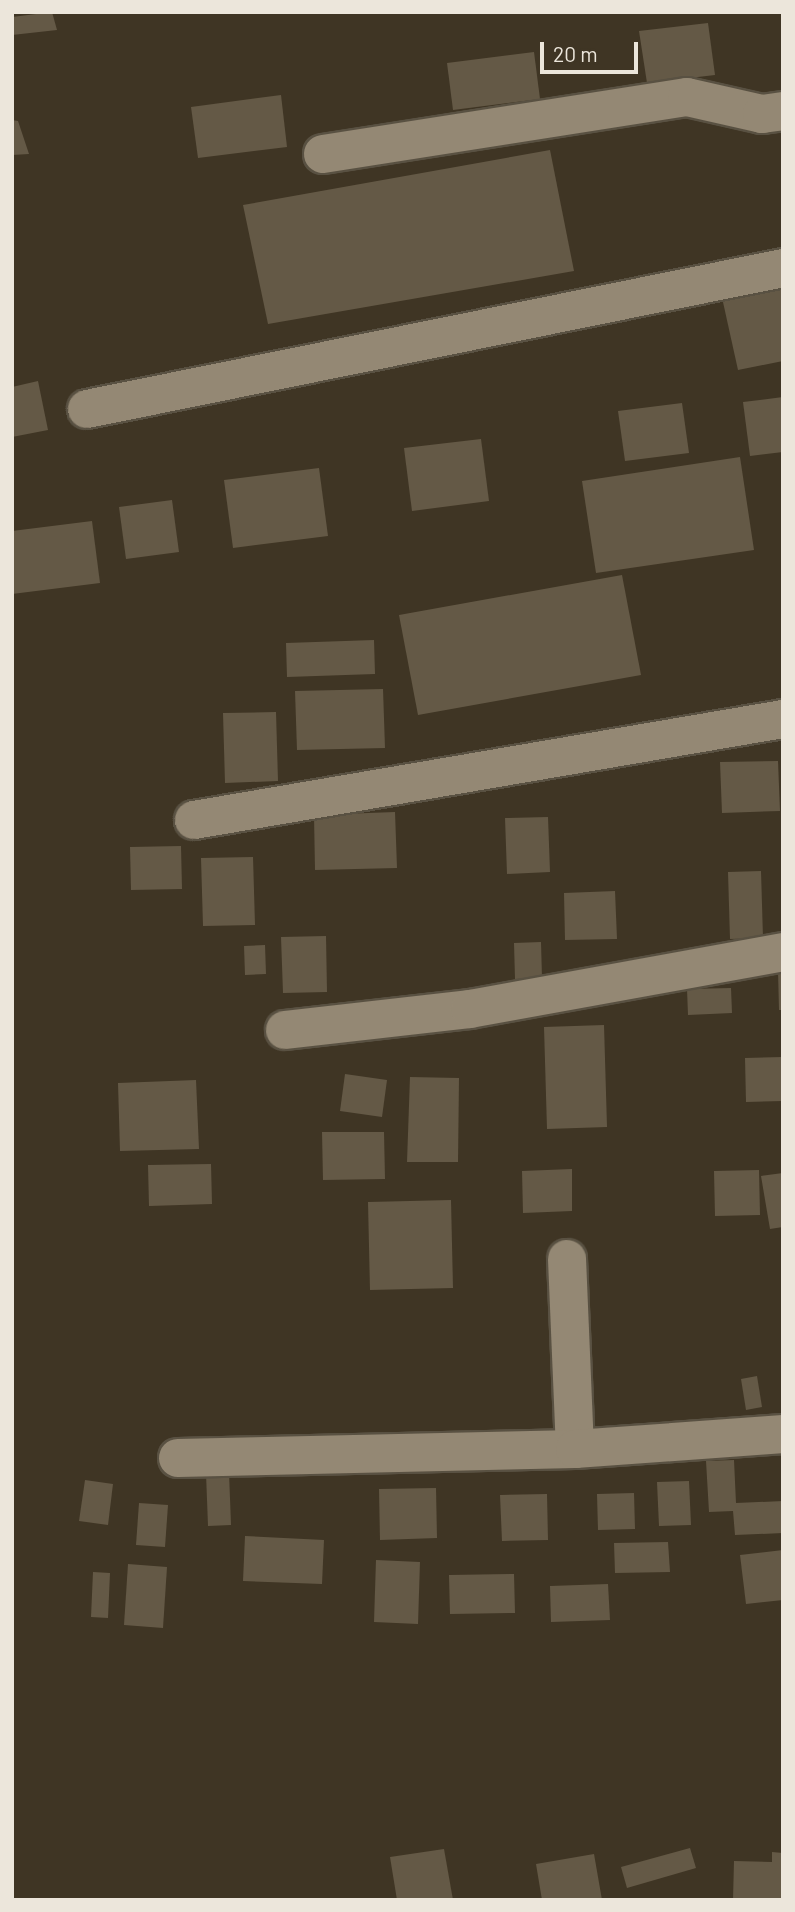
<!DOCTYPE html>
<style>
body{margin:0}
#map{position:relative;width:795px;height:1912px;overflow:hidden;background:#3f3524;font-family:Barlow,sans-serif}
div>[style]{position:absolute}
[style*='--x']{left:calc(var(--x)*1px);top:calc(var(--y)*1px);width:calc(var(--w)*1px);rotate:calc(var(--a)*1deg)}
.building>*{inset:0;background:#645946}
.roads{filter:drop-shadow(2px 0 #595142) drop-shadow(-2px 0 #595142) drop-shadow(0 2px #595142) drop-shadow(0 -2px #595142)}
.minor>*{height:38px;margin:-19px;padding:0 19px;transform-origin:19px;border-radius:19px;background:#948874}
span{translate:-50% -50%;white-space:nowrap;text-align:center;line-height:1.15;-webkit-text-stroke:7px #3f3524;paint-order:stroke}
.frame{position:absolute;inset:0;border:14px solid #ece6db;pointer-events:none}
.scale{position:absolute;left:540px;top:42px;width:98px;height:32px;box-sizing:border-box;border:4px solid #ece6db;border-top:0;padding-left:9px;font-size:21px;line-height:24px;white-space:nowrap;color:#ece6db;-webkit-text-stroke:5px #3f3524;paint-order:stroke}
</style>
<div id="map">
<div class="building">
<div style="clip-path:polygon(52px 12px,57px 30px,12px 35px,12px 17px)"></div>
<div style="clip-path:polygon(708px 23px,715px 75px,647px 83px,639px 31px)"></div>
<div style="clip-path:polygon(534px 52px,540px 99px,453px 110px,447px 63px)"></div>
<div style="clip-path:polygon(281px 95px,287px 147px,198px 158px,191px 107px)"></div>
<div style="clip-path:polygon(12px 120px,18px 121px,29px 154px,12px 155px)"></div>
<div style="clip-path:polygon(550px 150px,574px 271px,268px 324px,243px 205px)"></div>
<div style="clip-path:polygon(783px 280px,783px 361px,738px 370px,721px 293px)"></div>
<div style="clip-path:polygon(38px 381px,48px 430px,12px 437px,12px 387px)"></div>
<div style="clip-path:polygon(783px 397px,783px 452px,750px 456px,743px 402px)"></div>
<div style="clip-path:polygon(682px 403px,689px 453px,625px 461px,618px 411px)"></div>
<div style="clip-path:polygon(481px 439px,489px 501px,412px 511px,404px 448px)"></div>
<div style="clip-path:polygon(740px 457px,754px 550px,596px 573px,582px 481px)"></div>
<div style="clip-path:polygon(319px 468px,328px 536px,233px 548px,224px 480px)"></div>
<div style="clip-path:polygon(172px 500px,179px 552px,126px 559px,119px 507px)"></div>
<div style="clip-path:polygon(92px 521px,100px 583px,12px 594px,12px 531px)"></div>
<div style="clip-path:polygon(622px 575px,641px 675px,418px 715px,399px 615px)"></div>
<div style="clip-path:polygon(374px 640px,375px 674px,287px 677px,286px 643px)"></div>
<div style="clip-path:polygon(383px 689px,385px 748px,297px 750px,295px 691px)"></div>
<div style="clip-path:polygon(276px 712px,278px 781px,225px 783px,223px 713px)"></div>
<div style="clip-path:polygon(778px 761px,780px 811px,722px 813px,720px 762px)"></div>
<div style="clip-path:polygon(395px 812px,397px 868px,315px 870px,314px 815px)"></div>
<div style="clip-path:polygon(548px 817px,550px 872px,507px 874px,505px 818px)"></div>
<div style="clip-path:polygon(181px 846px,182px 889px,131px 890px,130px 847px)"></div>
<div style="clip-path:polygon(253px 857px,255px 925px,203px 926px,201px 858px)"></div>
<div style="clip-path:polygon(761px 871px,763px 938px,730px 939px,728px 872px)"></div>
<div style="clip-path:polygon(615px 891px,617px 939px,565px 940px,564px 893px)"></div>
<div style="clip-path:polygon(326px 936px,327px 992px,283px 993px,281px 937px)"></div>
<div style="clip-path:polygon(541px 942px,542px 978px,515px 979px,514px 943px)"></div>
<div style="clip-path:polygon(265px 945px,266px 974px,245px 975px,244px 946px)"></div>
<div style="clip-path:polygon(778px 970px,783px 970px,783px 1010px,779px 1010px)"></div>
<div style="clip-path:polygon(731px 988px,732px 1013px,688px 1015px,687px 989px)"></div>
<div style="clip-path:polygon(604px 1025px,607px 1127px,547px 1129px,544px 1027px)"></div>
<div style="clip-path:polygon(783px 1057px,783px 1101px,746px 1102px,745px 1058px)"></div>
<div style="clip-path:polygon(345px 1074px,387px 1080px,382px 1117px,340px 1111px)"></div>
<div style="clip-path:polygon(410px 1077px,459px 1078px,458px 1162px,407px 1162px)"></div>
<div style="clip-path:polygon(196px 1080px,199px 1149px,120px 1151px,118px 1083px)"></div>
<div style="clip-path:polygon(322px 1132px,384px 1132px,385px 1179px,323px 1180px)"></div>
<div style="clip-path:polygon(211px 1164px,212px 1204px,149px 1206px,148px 1165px)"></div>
<div style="clip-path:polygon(572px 1169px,572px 1211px,523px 1213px,522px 1171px)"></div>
<div style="clip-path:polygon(759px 1170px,760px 1215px,715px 1216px,714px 1171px)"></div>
<div style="clip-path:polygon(783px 1173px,783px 1227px,770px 1229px,761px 1176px)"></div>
<div style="clip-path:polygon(451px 1200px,453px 1288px,370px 1290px,368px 1202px)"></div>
<div style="clip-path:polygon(757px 1376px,762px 1407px,746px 1410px,741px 1379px)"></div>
<div style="clip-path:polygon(734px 1460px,736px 1503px,783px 1501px,783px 1533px,735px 1535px,733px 1511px,709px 1512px,706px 1461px)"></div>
<div style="clip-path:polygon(229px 1472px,231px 1525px,208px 1526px,206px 1473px)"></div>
<div style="clip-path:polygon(85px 1480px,113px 1484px,108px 1525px,79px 1521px)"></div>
<div style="clip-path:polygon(689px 1481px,691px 1525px,659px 1526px,657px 1482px)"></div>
<div style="clip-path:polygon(436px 1488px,437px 1538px,380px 1540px,379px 1489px)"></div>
<div style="clip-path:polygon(634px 1493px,635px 1529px,598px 1530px,597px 1494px)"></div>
<div style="clip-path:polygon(547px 1494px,548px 1540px,502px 1541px,500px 1495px)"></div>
<div style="clip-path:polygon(139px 1503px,168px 1505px,165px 1547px,136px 1545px)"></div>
<div style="clip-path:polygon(245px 1536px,324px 1540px,322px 1584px,243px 1581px)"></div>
<div style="clip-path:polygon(668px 1542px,670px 1572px,615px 1573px,614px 1543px)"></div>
<div style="clip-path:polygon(783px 1550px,783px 1600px,746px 1604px,740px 1555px)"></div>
<div style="clip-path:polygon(376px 1560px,420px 1562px,418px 1624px,374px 1622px)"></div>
<div style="clip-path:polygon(128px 1564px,167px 1567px,163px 1628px,124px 1625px)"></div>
<div style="clip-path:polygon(93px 1572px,110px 1573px,108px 1618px,91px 1617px)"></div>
<div style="clip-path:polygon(514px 1574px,515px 1613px,450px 1614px,449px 1575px)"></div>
<div style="clip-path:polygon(608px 1584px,610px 1620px,551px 1622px,550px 1586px)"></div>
<div style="clip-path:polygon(690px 1848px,696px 1868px,627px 1888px,621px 1867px)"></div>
<div style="clip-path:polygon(444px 1849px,453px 1900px,397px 1900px,390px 1857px)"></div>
<div style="clip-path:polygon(772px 1852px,783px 1853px,783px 1900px,733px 1900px,734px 1861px,772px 1862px)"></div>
<div style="clip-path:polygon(594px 1854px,602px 1900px,542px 1900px,536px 1864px)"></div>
</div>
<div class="roads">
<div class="minor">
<div style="--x:323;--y:154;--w:368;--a:-8.9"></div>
<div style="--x:687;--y:97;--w:77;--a:12.8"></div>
<div style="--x:762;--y:114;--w:21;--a:-8"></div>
<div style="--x:87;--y:409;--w:710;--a:-11.45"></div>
<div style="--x:194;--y:820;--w:598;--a:-9.73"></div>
<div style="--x:285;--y:1030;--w:186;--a:-6.5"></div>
<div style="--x:470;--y:1009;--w:318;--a:-10.3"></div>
<div style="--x:567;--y:1259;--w:190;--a:87.6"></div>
<div style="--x:178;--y:1458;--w:397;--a:-1.3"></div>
<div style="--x:575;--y:1449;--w:209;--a:-4.1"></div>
</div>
</div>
<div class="frame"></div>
<div class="scale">20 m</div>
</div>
